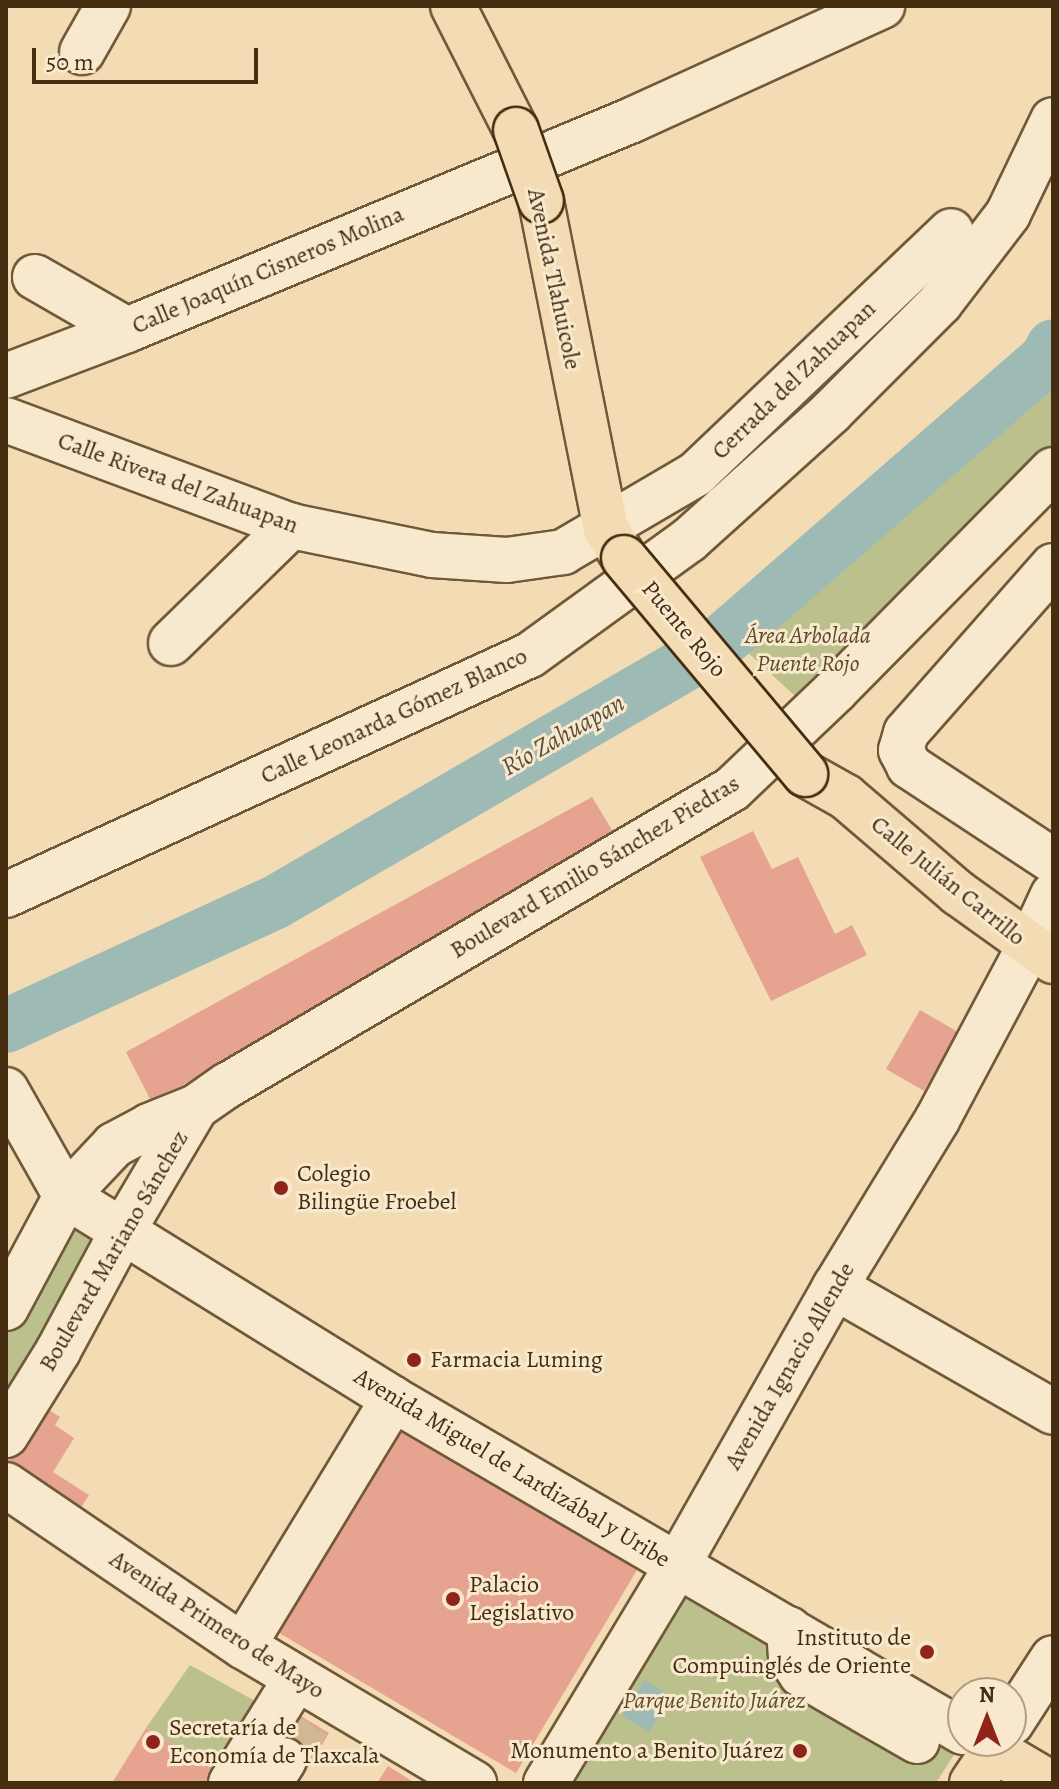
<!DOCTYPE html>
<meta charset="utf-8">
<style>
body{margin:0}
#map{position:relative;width:1059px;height:1789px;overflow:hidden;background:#f3dcb3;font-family:Alegreya,serif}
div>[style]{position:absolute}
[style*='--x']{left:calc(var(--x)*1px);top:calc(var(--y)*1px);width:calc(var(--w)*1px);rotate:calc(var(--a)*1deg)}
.green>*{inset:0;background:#bbc08c}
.water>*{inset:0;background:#9dbab4}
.river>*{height:54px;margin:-27px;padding:0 27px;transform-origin:27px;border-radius:27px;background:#9dbab4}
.building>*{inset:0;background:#e6a490}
.minor-tunnel>*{height:44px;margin-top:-22px;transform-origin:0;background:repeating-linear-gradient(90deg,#d0b992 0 44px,transparent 0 66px)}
.roads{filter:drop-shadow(2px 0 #705939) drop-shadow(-2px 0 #705939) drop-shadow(0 2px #705939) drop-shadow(0 -2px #705939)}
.minor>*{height:44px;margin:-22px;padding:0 22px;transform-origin:22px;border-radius:22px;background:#f7e8ce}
.major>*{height:44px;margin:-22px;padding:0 22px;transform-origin:22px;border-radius:22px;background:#f3dcb3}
.bridges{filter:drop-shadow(2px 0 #452d10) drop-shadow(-2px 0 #452d10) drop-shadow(0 2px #452d10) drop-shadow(0 -2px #452d10)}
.major-bridge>*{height:44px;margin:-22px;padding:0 22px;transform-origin:22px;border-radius:22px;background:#f3dcb3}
.dots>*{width:22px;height:22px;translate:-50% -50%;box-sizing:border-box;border:4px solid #f7e8ce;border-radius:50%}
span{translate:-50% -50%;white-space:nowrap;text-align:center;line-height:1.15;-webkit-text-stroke:6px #f7e8ce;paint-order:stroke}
.street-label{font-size:24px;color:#452d10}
.park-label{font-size:24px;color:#5d4a29;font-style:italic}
.poi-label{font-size:24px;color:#452d10}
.left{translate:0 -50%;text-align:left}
.right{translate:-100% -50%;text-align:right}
.water-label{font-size:26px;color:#5b5039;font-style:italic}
.frame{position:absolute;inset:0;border:8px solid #452d10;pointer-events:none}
.north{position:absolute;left:947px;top:1677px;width:80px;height:80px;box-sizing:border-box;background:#f7e8ce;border:2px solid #b09d82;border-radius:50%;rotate:0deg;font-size:22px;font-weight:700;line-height:32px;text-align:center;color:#452d10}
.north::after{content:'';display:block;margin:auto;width:28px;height:36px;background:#8f2418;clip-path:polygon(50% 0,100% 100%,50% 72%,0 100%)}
.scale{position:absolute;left:32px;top:48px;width:226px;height:36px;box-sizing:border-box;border:4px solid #452d10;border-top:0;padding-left:10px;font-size:24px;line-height:28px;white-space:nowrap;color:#452d10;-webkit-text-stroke:6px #f7e8ce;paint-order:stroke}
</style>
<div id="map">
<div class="green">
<div style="clip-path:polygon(1053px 355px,1053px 452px,809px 709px,743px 648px,956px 468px)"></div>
<div style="clip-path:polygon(78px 1221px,108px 1243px,6px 1408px,6px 1331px)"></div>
<div style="clip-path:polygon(683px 1587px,957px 1750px,936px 1783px,565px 1783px)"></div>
<div style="clip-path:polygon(190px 1665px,264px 1706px,223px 1775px,146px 1728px)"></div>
</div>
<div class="water">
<div style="clip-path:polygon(644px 1680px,671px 1696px,649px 1732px,622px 1716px)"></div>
</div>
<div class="river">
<div style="--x:6;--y:1026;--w:295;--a:-24.7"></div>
<div style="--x:274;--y:903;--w:510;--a:-30.14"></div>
<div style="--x:715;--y:647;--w:440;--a:-41"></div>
<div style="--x:1047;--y:358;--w:13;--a:-63"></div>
</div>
<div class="building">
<div style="clip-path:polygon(592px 797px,615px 835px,152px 1103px,126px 1052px)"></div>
<div style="clip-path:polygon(753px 831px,772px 869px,798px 857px,835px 934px,852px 925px,867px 955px,771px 1001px,700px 857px)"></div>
<div style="clip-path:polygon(920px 1010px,958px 1032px,924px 1091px,886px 1069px)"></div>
<div style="clip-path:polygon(36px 1402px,60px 1417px,55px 1425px,74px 1438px,53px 1472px,89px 1495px,77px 1514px,6px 1470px,6px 1449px)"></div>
<div style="clip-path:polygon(390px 1424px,637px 1570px,516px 1773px,269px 1627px)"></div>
<div style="clip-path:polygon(291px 1710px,329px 1733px,305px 1773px,267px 1750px)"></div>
<div style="clip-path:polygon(146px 1728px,223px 1775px,218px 1783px,112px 1783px)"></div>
<div style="clip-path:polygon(388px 1766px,415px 1783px,377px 1783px)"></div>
</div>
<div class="minor-tunnel">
<div style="--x:284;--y:1760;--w:46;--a:-57.3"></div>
</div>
<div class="roads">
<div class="minor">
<div style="--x:82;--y:52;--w:53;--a:-60.5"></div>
<div style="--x:35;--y:277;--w:106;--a:29.9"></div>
<div style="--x:6;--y:376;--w:129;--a:-20.8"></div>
<div style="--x:127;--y:330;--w:547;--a:-22.58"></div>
<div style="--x:632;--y:120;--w:275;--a:-24.5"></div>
<div style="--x:6;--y:420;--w:304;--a:20.4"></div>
<div style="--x:291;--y:526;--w:144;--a:11.6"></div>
<div style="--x:432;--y:555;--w:75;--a:3.8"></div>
<div style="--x:507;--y:560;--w:57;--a:-8.1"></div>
<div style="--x:563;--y:552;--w:154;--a:-30.4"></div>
<div style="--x:696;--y:474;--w:352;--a:-43.6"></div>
<div style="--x:1053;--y:566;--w:222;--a:131.4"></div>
<div style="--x:906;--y:733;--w:18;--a:106"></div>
<div style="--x:901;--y:750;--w:18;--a:63"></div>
<div style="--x:909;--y:766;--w:173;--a:33.4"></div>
<div style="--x:171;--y:643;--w:168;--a:-44.3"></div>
<div style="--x:6;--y:895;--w:576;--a:-24.61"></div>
<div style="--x:530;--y:655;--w:196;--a:-35.9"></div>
<div style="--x:689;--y:540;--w:191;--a:-42"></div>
<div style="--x:831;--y:412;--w:154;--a:-45"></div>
<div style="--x:940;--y:303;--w:112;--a:-52.6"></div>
<div style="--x:1008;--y:214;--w:104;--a:-64.4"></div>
<div style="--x:6;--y:1090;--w:122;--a:60.5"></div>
<div style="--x:66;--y:1196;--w:385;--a:31.8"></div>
<div style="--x:393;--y:1399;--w:660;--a:30.29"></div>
<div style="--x:835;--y:1287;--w:251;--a:29.8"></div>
<div style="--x:6;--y:1308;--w:127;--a:-61.8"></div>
<div style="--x:66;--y:1196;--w:70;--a:-46.7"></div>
<div style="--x:114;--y:1145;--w:40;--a:-28"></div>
<div style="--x:149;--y:1126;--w:51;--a:-22"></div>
<div style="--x:196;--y:1107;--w:39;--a:-35"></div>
<div style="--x:228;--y:1085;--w:584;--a:-30.43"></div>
<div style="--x:732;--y:789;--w:144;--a:-43.6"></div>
<div style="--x:836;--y:690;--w:309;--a:-45.4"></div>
<div style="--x:6;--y:1435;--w:99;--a:-58.2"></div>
<div style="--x:58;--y:1351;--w:135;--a:-61.7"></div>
<div style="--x:122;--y:1232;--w:145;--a:-59.4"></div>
<div style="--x:6;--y:1485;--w:287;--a:34.2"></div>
<div style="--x:243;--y:1646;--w:269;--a:30.7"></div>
<div style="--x:789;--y:1629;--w:30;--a:86"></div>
<div style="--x:791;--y:1659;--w:18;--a:56"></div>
<div style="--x:801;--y:1674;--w:134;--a:30"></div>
<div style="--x:243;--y:1646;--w:289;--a:-58.7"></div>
<div style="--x:1011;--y:1723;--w:77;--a:-57.1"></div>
<div style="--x:273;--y:1777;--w:20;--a:-57"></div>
<div style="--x:231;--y:1783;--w:123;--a:-58"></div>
<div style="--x:546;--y:1783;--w:253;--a:-58.9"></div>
<div style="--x:677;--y:1566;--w:321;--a:-60.5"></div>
<div style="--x:835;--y:1287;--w:196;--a:-58.6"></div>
<div style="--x:937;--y:1120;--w:196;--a:-62"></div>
<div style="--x:1029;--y:947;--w:57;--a:-65.2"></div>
</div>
<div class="major">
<div style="--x:453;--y:6;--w:139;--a:63.1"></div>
<div style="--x:541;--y:201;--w:334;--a:78.8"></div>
<div style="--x:606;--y:529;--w:34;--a:58"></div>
<div style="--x:805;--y:774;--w:47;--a:29.3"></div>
<div style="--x:846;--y:797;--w:148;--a:40.6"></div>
<div style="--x:958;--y:893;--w:117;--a:35.6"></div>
<div style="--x:972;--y:1783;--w:40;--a:-56"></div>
<div style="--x:994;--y:1750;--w:65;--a:30.5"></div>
</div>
</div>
<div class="bridges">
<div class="major-bridge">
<div style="--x:516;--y:130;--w:75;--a:70.6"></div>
<div style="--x:624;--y:558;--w:282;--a:50"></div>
</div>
</div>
<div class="dots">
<div style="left:281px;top:1188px;background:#8f2418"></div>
<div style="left:414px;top:1360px;background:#8f2418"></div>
<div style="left:453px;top:1599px;background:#8f2418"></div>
<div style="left:927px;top:1652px;background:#8f2418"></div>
<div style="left:153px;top:1742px;background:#8f2418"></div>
<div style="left:800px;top:1751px;background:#8f2418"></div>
</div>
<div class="street-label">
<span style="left:268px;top:270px;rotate:-23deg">Calle Joaquín Cisneros Molina</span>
<span style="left:554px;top:279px;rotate:78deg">Avenida Tlahuicole</span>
<span style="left:794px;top:380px;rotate:-44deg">Cerrada del Zahuapan</span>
<span style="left:178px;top:483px;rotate:20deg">Calle Rivera del Zahuapan</span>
<span style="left:684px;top:629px;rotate:50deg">Puente Rojo</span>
<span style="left:394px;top:716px;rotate:-25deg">Calle Leonarda Gómez Blanco</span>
<span style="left:595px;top:867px;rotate:-31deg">Boulevard Emilio Sánchez Piedras</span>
<span style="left:948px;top:881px;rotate:39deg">Calle Julián Carrillo</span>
<span style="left:114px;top:1251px;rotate:-60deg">Boulevard Mariano Sánchez</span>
<span style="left:790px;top:1366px;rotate:-60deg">Avenida Ignacio Allende</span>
<span style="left:512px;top:1468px;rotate:31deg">Avenida Miguel de Lardizábal y Uribe</span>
<span style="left:217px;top:1625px;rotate:33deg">Avenida Primero de Mayo</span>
</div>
<div class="park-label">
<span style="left:808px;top:650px">Área Arbolada<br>Puente Rojo</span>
<span style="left:714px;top:1701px">Parque Benito Juárez</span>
</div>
<div class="poi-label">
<span class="left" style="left:297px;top:1188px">Colegio<br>Bilingüe Froebel</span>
<span class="left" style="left:430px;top:1360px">Farmacia Luming</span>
<span class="left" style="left:469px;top:1599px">Palacio<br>Legislativo</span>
<span class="right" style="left:911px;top:1652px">Instituto de<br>Compuinglés de Oriente</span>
<span class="left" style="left:169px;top:1742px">Secretaría de<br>Economía de Tlaxcala</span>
<span class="right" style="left:784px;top:1751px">Monumento a Benito Juárez</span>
</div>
<div class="water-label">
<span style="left:563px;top:735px;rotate:-30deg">Río Zahuapan</span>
</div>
<div class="frame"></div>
<div class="north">N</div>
<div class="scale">50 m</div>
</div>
